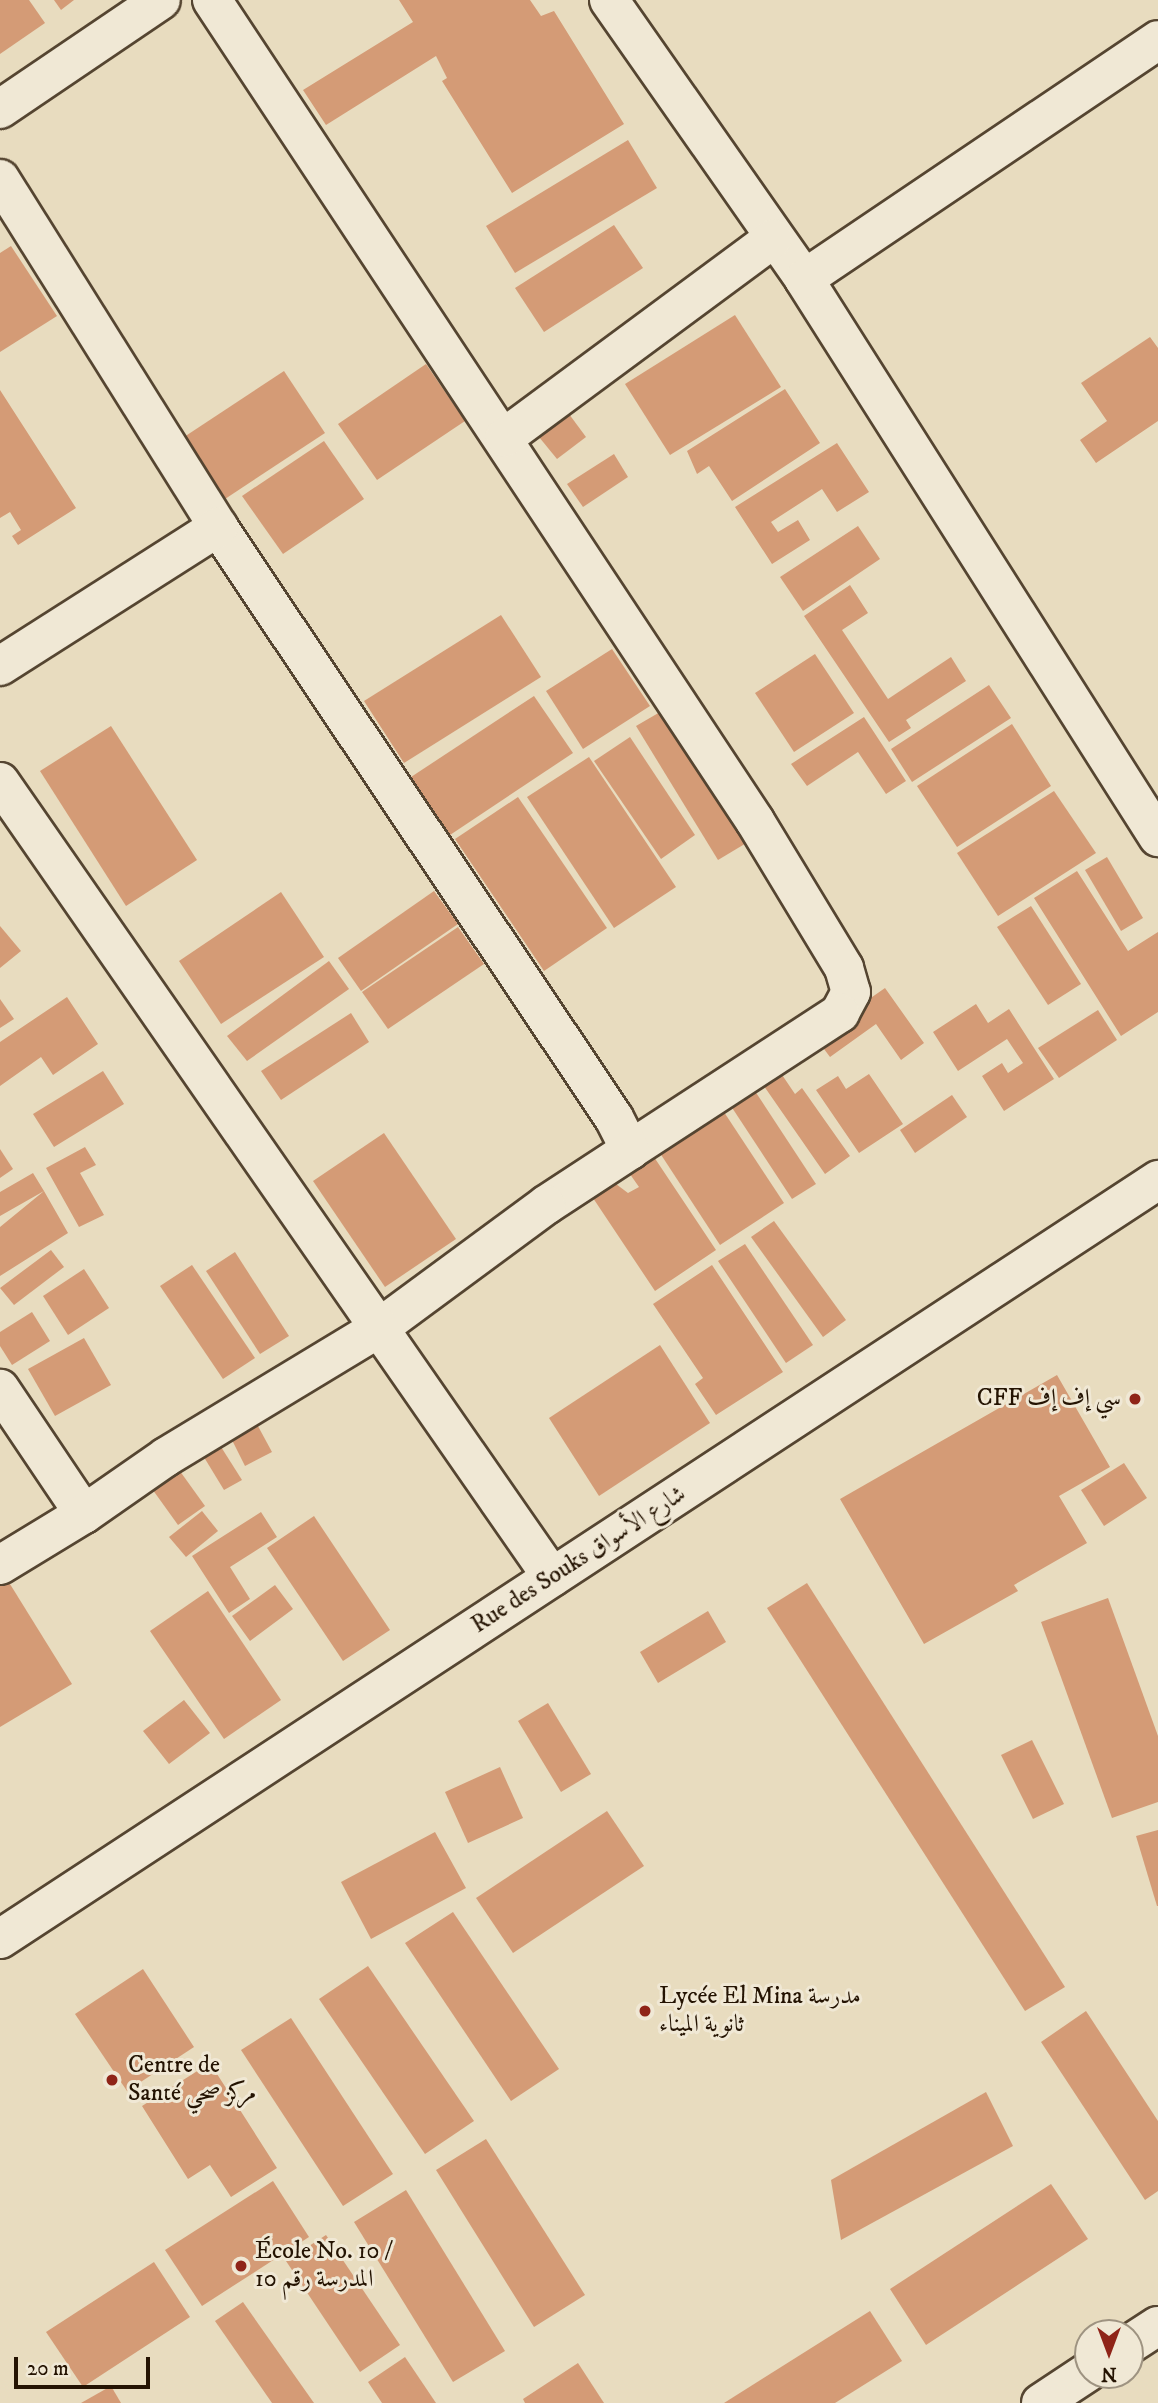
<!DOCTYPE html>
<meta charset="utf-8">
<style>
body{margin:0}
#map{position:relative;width:1158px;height:2403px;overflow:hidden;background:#e8dcbf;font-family:"IM FELL DW Pica",Amiri,serif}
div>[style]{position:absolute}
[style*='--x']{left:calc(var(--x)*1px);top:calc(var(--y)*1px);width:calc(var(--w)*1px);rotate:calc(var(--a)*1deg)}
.building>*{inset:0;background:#d49b76}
.roads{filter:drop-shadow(2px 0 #554531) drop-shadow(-2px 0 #554531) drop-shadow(0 2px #554531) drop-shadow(0 -2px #554531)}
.minor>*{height:38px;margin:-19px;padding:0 19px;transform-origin:19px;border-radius:19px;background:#f0e8d5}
.dots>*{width:19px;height:19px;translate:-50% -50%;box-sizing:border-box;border:4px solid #f0e8d5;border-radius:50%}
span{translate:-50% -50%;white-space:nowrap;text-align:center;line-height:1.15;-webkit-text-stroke:6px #f0e8d5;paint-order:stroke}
.poi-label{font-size:24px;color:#241302}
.right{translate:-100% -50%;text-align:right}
.left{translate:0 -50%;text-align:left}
.street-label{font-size:24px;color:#241302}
.north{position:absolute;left:1074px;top:2319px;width:70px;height:70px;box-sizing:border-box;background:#f0e8d5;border:2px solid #9e9381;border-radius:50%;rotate:180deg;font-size:19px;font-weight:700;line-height:28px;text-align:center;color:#241302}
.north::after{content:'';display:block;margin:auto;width:24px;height:32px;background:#8f2418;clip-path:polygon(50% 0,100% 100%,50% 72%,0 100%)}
.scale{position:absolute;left:14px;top:2357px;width:136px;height:32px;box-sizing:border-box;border:4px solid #241302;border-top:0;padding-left:9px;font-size:21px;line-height:24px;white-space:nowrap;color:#241302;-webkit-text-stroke:5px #f0e8d5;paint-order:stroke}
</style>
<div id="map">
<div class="building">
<div style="clip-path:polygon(0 0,29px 0,45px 23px,0 54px)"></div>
<div style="clip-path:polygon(54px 0,74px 0,61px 10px)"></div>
<div style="clip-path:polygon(399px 0,530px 0,541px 16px,554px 11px,624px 124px,512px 193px,442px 81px,447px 78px,436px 56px,326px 125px,303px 90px,413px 22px)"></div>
<div style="clip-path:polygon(628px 140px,657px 188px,515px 273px,486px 226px)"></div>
<div style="clip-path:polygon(614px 225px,643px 268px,544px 332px,515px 288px)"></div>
<div style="clip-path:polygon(11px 246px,57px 316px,0 352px,0 253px)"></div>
<div style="clip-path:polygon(735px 315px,781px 387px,670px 455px,625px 384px)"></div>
<div style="clip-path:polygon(1150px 337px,1158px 348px,1158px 421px,1096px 463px,1080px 440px,1107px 421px,1081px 383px)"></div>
<div style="clip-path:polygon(426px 364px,465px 421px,377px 480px,338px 424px)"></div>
<div style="clip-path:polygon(284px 371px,325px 433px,222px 501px,181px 439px)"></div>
<div style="clip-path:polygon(785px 389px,820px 443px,732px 501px,709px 466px,697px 474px,687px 451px)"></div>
<div style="clip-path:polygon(0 390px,76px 508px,18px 545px,12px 536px,21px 530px,10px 512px,0 518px)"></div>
<div style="clip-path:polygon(569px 414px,586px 437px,557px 459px,539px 437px)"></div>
<div style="clip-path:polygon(324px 441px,364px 499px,283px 554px,242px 496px)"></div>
<div style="clip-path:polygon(837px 443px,869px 492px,837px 512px,822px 489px,771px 522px,778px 532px,798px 520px,810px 540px,772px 564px,735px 507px)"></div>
<div style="clip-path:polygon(614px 454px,628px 477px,583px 507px,567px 484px)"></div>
<div style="clip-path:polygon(858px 526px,880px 559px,803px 611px,780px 577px)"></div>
<div style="clip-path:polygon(850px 585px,868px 613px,842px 630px,888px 699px,951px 657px,966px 681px,906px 720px,911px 728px,889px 742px,804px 616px)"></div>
<div style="clip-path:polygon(501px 615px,541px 677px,404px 763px,364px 701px)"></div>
<div style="clip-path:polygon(612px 649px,650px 706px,583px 749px,546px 691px)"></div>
<div style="clip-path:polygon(815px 654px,854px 713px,794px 752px,755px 693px)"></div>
<div style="clip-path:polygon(989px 685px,1011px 718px,912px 782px,891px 749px)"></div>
<div style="clip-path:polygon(534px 696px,573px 753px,450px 835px,411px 777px)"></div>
<div style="clip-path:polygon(667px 708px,748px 842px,718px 860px,636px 726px)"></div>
<div style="clip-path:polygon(864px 717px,906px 781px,886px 794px,858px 752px,807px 786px,791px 764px)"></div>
<div style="clip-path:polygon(1012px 724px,1051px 786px,957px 847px,917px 786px)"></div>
<div style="clip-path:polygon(111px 726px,197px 860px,126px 906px,40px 771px)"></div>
<div style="clip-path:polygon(630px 737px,695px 835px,661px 859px,594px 761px)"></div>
<div style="clip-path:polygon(589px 757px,676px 887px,614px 928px,527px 797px)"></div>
<div style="clip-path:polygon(1054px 791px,1096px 853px,998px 916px,957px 853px)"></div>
<div style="clip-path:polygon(518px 797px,607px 928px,544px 971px,455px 839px)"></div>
<div style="clip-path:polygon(1107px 857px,1143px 918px,1121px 931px,1085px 870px)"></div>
<div style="clip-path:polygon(1077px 871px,1128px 951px,1158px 932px,1158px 1012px,1121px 1036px,1034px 898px)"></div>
<div style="clip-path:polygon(434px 891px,458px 924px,361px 991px,338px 958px)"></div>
<div style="clip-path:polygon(281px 892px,324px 957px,221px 1024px,179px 961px)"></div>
<div style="clip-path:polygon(1031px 906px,1081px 984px,1048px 1005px,997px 927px)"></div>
<div style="clip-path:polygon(0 926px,21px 951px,0 968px)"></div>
<div style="clip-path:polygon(458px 927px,484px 964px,388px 1029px,362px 992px)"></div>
<div style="clip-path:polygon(329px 961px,349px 989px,247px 1061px,227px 1036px)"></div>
<div style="clip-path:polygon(885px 988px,924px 1043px,901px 1060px,876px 1024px,830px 1057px,815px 1037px)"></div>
<div style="clip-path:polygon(67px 997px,98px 1044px,53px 1075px,41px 1057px,0 1086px,0 1042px)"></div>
<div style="clip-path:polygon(0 999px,14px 1019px,0 1028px)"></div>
<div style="clip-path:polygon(976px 1004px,988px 1023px,1009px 1009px,1054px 1079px,1004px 1111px,982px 1076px,1002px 1063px,1008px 1073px,1023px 1063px,1007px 1039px,958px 1071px,933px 1032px)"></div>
<div style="clip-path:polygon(1098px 1010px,1117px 1040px,1059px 1078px,1038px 1048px)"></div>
<div style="clip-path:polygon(351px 1013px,369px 1042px,281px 1100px,261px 1071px)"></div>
<div style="clip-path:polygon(774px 1063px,795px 1094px,802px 1088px,850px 1156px,825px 1174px,757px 1076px)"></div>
<div style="clip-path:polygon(103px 1071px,124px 1104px,54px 1147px,33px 1114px)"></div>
<div style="clip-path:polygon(869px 1074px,903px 1124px,859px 1153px,816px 1090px,838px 1076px,846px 1089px)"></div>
<div style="clip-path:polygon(751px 1085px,816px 1184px,792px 1199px,727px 1100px)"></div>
<div style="clip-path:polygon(952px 1095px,967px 1117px,915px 1153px,900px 1130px)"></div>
<div style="clip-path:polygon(720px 1106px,784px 1203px,720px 1245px,656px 1147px)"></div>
<div style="clip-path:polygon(384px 1133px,456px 1239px,385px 1287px,313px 1181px)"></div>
<div style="clip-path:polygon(85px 1147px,96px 1165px,80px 1173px,104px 1215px,79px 1227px,46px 1168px)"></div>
<div style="clip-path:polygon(0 1149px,13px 1169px,0 1178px)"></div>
<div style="clip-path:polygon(650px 1151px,716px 1250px,655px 1291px,591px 1195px,612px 1181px,628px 1193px,639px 1187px,625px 1167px)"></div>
<div style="clip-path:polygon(33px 1173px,44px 1191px,68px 1233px,0 1276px,0 1227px,44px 1191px,0 1216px,0 1192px)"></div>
<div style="clip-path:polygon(774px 1221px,846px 1320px,823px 1337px,751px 1237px)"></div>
<div style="clip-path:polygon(745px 1244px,813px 1345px,786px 1363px,718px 1261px)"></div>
<div style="clip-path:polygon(51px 1250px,64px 1267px,14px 1305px,0 1288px)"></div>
<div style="clip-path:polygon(235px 1252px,289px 1336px,260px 1354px,206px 1271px)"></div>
<div style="clip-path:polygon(192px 1265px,255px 1358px,223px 1379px,160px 1286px)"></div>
<div style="clip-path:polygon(712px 1265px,783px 1372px,716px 1415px,695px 1384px,703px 1378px,653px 1304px)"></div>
<div style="clip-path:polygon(84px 1269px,109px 1308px,68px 1335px,43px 1296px)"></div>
<div style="clip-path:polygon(32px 1312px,50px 1341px,12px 1365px,0 1346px,0 1332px)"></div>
<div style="clip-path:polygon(84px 1338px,111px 1385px,55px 1416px,28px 1369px)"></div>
<div style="clip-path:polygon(660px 1345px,710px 1423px,599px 1496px,549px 1418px)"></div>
<div style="clip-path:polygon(1057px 1375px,1110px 1467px,1059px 1496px,1087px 1543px,1014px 1585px,1018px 1591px,924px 1644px,840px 1499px)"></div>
<div style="clip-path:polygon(252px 1415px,272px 1452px,245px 1466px,226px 1428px)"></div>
<div style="clip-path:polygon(216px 1439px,242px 1480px,224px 1490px,199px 1449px)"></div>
<div style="clip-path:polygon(1124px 1463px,1147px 1498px,1104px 1526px,1081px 1490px)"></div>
<div style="clip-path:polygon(177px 1467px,205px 1506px,178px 1525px,150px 1486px)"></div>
<div style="clip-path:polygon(202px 1511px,218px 1531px,186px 1557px,169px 1537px)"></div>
<div style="clip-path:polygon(261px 1512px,277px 1537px,230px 1567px,250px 1599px,229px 1613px,192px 1556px)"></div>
<div style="clip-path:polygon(314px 1516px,390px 1630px,343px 1661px,267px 1548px)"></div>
<div style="clip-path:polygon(5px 1576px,72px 1684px,0 1727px,0 1579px)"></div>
<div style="clip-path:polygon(807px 1583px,1065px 1987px,1025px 2011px,767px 1608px)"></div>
<div style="clip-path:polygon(275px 1585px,293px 1609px,250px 1641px,232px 1616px)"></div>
<div style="clip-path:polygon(208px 1591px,281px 1700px,224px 1739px,150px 1631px)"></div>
<div style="clip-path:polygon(1108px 1598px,1158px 1736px,1158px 1802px,1112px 1818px,1041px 1622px)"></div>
<div style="clip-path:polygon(708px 1611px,726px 1642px,658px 1683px,640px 1652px)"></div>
<div style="clip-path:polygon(184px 1700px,210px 1733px,169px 1764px,143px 1731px)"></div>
<div style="clip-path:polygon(548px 1703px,591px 1774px,561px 1792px,518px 1721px)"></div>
<div style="clip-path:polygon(1032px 1740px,1064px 1804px,1033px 1819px,1001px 1755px)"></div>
<div style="clip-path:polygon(500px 1767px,523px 1818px,468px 1843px,445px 1792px)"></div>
<div style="clip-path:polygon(607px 1811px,644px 1866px,513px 1953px,476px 1898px)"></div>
<div style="clip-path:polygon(1158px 1830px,1158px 1906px,1157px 1906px,1136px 1836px)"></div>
<div style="clip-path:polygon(435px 1832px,466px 1888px,371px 1939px,341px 1882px)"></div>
<div style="clip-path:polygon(453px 1912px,559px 2069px,511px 2101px,405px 1943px)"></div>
<div style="clip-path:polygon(368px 1966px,474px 2121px,425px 2154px,319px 1999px)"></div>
<div style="clip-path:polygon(143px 1969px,194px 2047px,127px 2091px,75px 2014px)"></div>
<div style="clip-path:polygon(1086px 2011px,1158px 2121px,1158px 2191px,1145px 2200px,1041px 2042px)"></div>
<div style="clip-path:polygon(291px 2018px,393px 2174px,343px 2206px,241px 2050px)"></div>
<div style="clip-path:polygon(210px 2063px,277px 2168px,231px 2197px,210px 2165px,188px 2179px,142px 2106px)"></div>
<div style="clip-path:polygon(986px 2092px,1013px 2146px,841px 2240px,831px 2180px)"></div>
<div style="clip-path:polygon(486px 2139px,585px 2295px,534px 2327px,436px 2170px)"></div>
<div style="clip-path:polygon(273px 2181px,309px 2237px,202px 2306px,165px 2250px)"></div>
<div style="clip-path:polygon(1051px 2184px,1088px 2239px,926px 2345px,890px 2289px)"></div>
<div style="clip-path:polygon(406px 2190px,505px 2351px,453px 2382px,354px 2222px)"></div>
<div style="clip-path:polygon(326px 2235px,400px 2345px,360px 2372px,286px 2261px)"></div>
<div style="clip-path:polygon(154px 2262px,190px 2317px,83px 2387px,46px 2332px)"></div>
<div style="clip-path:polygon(243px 2302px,314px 2403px,272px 2403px,215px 2321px)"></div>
<div style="clip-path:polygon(870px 2311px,902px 2361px,835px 2403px,724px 2403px)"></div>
<div style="clip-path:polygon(405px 2357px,436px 2403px,382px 2403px,368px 2382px)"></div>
<div style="clip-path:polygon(578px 2363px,604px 2403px,525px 2403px,523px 2399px)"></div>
<div style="clip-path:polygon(111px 2386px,121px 2403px,81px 2403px)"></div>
</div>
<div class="roads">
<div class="minor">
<div style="--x:212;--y:0;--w:984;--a:56.52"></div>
<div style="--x:755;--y:821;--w:172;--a:58.8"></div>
<div style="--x:844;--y:968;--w:25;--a:74"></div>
<div style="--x:851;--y:992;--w:24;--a:118"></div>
<div style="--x:840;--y:1013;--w:251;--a:146.9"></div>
<div style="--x:609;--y:0;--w:340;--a:55"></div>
<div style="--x:804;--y:279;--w:661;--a:57.61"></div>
<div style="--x:0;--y:109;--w:194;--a:-34.1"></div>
<div style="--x:0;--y:179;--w:411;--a:57.9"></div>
<div style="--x:218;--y:527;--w:711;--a:56.18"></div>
<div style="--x:614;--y:1118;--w:36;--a:63"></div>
<div style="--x:630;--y:1150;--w:100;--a:146.8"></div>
<div style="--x:546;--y:1205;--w:207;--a:143.6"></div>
<div style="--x:379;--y:1328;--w:249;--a:148.8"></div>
<div style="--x:166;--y:1457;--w:100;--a:145.2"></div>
<div style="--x:84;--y:1514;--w:151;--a:-123.9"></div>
<div style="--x:804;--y:279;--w:427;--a:-34"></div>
<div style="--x:505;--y:437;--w:333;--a:-36.5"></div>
<div style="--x:0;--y:666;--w:259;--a:-32.5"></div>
<div style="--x:0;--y:782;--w:968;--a:55.23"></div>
<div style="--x:0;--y:1565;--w:98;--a:-31.3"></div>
<div style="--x:0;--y:1939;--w:1385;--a:-33.24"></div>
<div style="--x:1130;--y:2344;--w:33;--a:-33"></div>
<div style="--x:1041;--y:2403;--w:56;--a:-33.4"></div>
</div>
</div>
<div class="dots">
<div style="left:1135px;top:1399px;background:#8f2418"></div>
<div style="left:645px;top:2011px;background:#8f2418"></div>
<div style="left:112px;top:2080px;background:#8f2418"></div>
<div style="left:241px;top:2266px;background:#8f2418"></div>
</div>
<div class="poi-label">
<span class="right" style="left:1121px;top:1399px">CFF سي إف إف</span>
<span class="left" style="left:659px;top:2011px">Lycée El Mina مدرسة<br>ثانوية الميناء</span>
<span class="left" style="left:128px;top:2080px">Centre de<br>Santé مركز صحي</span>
<span class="left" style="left:255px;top:2266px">École No. 10 /<br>المدرسة رقم 10</span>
</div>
<div class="street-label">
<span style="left:579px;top:1560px;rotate:-33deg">Rue des Souks شارع الأسواق</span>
</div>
<div class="north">N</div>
<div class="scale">20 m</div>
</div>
